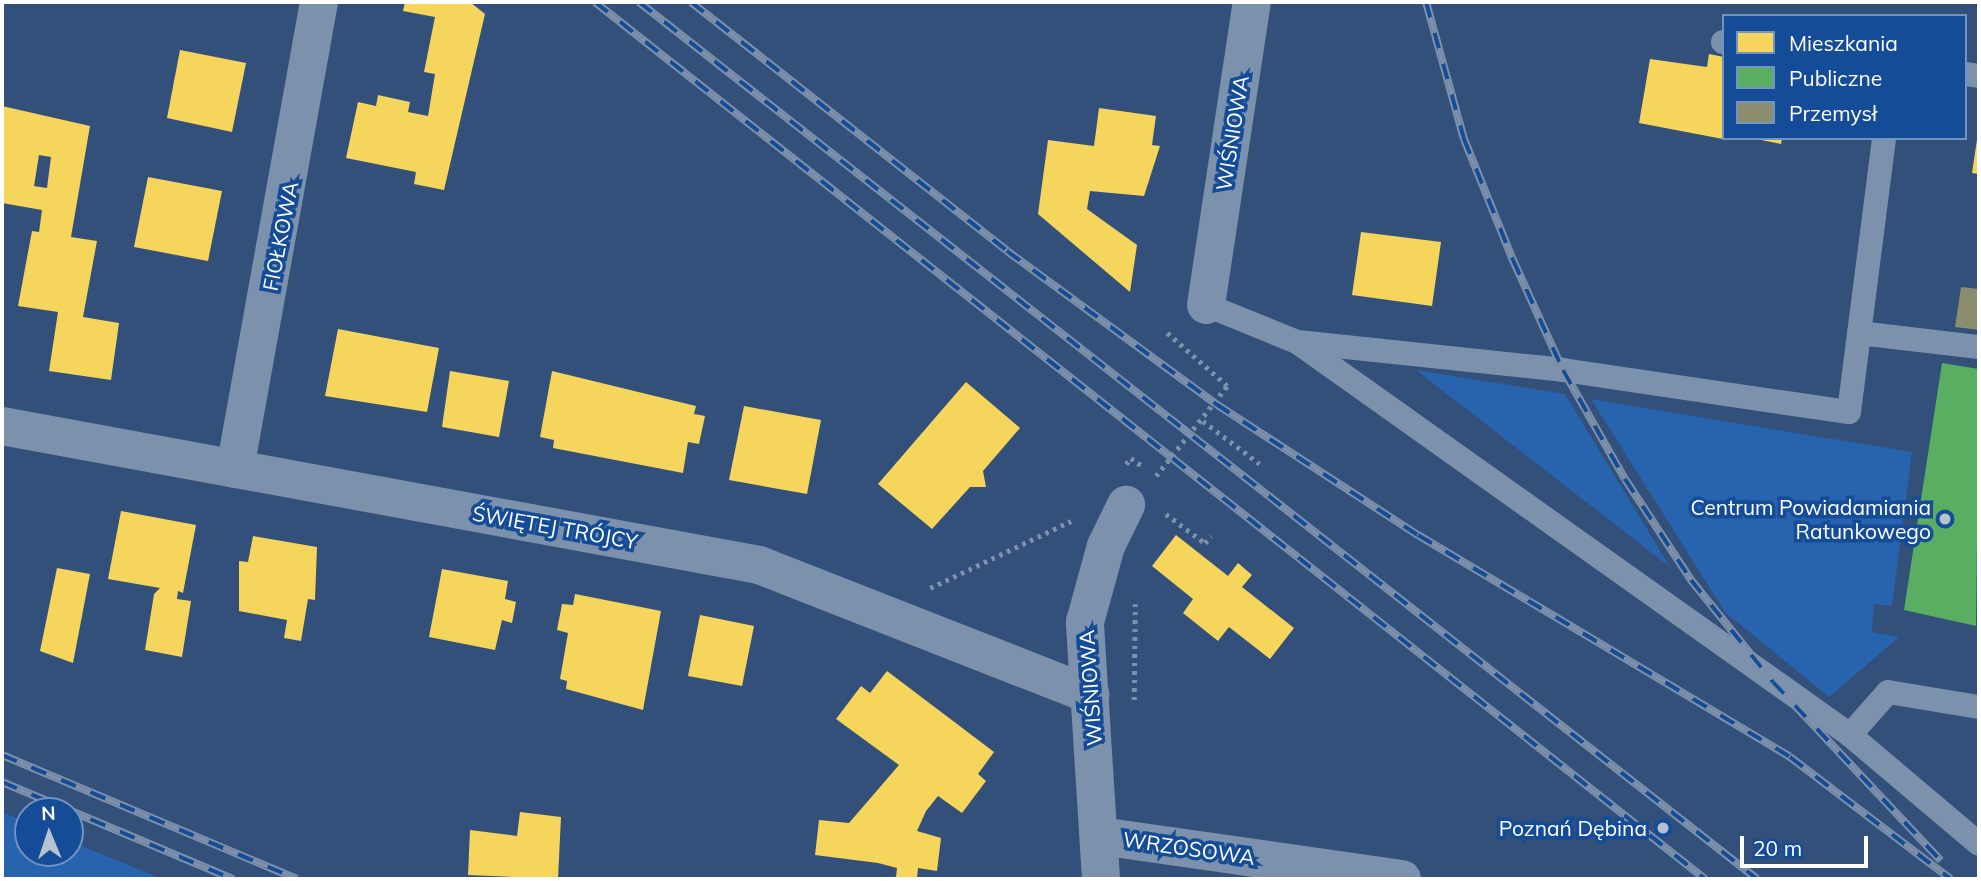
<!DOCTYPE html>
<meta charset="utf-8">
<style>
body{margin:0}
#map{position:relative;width:1981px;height:881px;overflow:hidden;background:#325079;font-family:Mulish,sans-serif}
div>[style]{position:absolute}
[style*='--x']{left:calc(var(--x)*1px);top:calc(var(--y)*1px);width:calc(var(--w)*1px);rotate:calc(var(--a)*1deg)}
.green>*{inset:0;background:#2863ae}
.homes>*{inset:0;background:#f6d55c}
.public>*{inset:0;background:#5aae61}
.industry>*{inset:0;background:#8c8c6e}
.path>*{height:4.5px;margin-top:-2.25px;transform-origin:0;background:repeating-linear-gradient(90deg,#7c91ab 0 3.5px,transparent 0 8.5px)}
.lane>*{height:24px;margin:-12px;padding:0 12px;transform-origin:12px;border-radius:12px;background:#7c91ab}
.street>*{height:38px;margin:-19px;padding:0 19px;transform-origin:19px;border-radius:19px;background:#7c91ab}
.rail>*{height:8px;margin-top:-4px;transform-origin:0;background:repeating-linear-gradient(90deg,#144c97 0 16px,#7d90ab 0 32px);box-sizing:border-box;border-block:2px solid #7d90ab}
.dots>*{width:19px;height:19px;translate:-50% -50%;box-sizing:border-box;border:4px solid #144c97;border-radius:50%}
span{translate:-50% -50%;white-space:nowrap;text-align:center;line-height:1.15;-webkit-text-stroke:7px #144c97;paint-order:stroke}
.street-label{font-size:21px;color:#fff}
.poi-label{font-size:21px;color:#fff}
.right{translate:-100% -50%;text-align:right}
.frame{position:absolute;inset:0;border:4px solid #fff;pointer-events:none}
.legend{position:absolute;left:1722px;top:14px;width:245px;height:126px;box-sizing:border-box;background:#144c97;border:2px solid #7294c1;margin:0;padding:9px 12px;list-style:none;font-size:21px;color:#fff}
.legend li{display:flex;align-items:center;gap:14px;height:35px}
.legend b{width:35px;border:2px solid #7294c1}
.north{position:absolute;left:14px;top:797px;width:70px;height:70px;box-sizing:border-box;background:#144c97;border:2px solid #7294c1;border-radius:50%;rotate:358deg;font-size:19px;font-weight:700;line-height:28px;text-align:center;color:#fff}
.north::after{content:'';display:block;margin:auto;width:24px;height:32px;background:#b7c2d0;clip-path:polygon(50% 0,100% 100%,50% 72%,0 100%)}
.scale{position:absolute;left:1740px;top:836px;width:128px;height:32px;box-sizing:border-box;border:4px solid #fff;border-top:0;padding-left:9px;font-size:21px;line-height:24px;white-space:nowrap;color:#fff;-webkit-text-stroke:5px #144c97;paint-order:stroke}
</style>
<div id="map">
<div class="green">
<div style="clip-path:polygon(1416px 370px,1565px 394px,1670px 567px)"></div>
<div style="clip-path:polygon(1591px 399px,1912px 452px,1892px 606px,1874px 604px,1872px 632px,1899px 637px,1829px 697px,1725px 612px)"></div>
<div style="clip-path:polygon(2px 812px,28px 823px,28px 853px,70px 853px,70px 841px,162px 879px,2px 879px)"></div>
</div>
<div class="homes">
<div style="clip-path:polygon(405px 2px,470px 2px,485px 14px,444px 190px,414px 184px,416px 172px,346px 158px,358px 102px,376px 106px,378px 95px,410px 102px,408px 112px,428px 116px,435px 74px,424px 72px,435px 17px,403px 11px)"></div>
<div style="clip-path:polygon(180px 50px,246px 63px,232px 132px,167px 118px)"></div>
<div style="clip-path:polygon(1709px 54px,1724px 57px,1723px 139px,1639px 123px,1650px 59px,1707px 67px)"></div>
<div style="clip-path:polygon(evenodd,2px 106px,90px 126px,71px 237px,97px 241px,83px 317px,119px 323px,111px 380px,49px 371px,58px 312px,18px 306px,32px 231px,39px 232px,42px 210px,2px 203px,2px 106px,39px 155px,51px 157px,47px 188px,34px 186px,39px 155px)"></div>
<div style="clip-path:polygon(1099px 108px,1156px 116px,1152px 145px,1160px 146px,1144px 196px,1090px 191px,1087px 209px,1137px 245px,1130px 292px,1038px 214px,1048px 140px,1094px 146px)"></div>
<div style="clip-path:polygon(1978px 133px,1979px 134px,1979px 174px,1972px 173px)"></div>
<div style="clip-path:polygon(1751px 138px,1782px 138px,1781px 144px)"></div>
<div style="clip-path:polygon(148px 177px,222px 191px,208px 261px,134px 247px)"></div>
<div style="clip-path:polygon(1361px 232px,1441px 242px,1432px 306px,1352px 295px)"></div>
<div style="clip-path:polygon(338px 329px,439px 348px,427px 412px,325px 396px)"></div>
<div style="clip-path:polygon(450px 371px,509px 381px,499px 437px,442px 427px)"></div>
<div style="clip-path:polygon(552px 371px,696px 406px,694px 414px,705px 416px,699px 444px,688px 442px,683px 473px,553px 448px,554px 440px,540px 437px)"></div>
<div style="clip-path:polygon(966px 382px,1020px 428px,983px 471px,986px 487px,970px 487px,932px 529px,878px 484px)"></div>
<div style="clip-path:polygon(744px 406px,821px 420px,807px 494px,729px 480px)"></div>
<div style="clip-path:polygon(121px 511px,196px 525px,183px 593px,178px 591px,177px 599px,191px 601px,182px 657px,145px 650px,154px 594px,160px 588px,108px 579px)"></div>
<div style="clip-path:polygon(1176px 535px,1228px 576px,1238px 563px,1252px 575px,1242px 587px,1294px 628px,1270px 659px,1229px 627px,1218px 641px,1183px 613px,1193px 599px,1152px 566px)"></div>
<div style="clip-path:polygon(253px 536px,317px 547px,315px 600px,308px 599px,301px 641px,284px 638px,287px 620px,239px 611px,239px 561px,248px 562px)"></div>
<div style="clip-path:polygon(57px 568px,90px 574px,73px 663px,40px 651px)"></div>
<div style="clip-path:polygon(442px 569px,508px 581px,505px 599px,516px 602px,512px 623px,502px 620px,495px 650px,429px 637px)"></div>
<div style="clip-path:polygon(575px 594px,661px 611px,643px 710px,566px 689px,567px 681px,560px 679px,568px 633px,557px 630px,562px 604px,573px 605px)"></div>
<div style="clip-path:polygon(700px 615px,754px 626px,742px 686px,688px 676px)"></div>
<div style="clip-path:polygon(887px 671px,994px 752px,978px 774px,986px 781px,962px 813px,938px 796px,926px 811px,917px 831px,941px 838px,937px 871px,918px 868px,917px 878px,896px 877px,897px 868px,878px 863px,815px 855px,819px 820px,849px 823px,899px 765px,836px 719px,861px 686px,870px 693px)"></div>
<div style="clip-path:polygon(520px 812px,561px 817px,558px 879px,468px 875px,470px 830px,517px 836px)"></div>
</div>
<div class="public">
<div style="clip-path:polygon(1942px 363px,1979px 369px,1976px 626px,1904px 610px)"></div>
</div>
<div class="industry">
<div style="clip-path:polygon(1961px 287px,1979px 289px,1979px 330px,1955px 327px)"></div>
</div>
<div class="path">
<div style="--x:1203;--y:421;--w:71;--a:37"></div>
<div style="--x:1126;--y:464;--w:8;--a:-50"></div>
<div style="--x:1131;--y:458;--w:12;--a:35"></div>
<div style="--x:1156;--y:476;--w:115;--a:-51.7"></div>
<div style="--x:1227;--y:386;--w:80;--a:-138.5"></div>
<div style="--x:1166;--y:514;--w:49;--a:36.6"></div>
<div style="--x:1205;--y:543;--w:9;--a:-49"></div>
<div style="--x:930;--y:588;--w:156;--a:-25.4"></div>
<div style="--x:1134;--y:700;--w:96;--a:-89.4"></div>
</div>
<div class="lane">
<div style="--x:1723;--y:42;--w:1;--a:0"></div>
<div style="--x:1965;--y:74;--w:14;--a:8"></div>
<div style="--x:1206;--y:305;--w:98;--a:22.1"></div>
<div style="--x:1297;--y:342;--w:678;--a:35.4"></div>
<div style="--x:1850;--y:735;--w:169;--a:40.2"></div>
<div style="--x:1859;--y:333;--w:121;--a:6.7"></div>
<div style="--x:1298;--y:342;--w:266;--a:6"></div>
<div style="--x:1563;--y:370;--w:289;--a:8.4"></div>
<div style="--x:1849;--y:412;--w:276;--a:-82.7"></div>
<div style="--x:1850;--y:735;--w:57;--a:-48.5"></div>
<div style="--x:1888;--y:692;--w:92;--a:9.4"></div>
</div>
<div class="street">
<div style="--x:1206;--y:305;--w:306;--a:-81.4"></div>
<div style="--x:2;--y:426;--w:770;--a:10.4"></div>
<div style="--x:759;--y:565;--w:356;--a:21.4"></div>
<div style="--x:235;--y:469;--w:474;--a:-79.8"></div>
<div style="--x:1100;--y:836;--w:305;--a:8.1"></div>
<div style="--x:1101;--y:879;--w:257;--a:-93.6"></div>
<div style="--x:1085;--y:622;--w:79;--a:-74.6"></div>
<div style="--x:1106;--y:546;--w:46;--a:-64"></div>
</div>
<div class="rail">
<div style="--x:595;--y:2;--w:1415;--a:38.31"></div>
<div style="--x:639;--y:2;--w:1421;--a:38.11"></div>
<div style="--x:691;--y:2;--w:402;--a:38.2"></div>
<div style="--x:1007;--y:251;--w:259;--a:36.2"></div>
<div style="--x:1216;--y:404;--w:241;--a:33"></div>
<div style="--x:1418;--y:535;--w:433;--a:30.8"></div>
<div style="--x:1790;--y:757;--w:202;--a:37.2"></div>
<div style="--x:1426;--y:2;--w:142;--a:74.5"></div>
<div style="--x:1464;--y:139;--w:131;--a:68"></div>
<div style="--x:1513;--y:260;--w:121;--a:65.6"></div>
<div style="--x:1563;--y:370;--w:125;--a:60.4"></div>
<div style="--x:1625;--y:479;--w:121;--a:56.8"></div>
<div style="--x:1691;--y:580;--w:131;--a:51.2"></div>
<div style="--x:1773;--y:682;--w:245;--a:46.8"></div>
<div style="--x:2;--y:755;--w:320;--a:22.8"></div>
<div style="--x:2;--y:782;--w:251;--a:22.8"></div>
</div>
<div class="dots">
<div style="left:1945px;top:519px;background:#b7c2d0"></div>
<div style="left:1663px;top:828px;background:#b7c2d0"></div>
</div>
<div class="street-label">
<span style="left:1232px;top:133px;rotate:-81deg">WIŚNIOWA</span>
<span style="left:280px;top:236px;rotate:-79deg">FIOŁKOWA</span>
<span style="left:555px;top:527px;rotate:10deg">ŚWIĘTEJ TRÓJCY</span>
<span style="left:1090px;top:688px;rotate:-94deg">WIŚNIOWA</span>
<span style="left:1189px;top:848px;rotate:8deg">WRZOSOWA</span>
</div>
<div class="poi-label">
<span class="right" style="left:1931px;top:519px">Centrum Powiadamiania<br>Ratunkowego</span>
<span class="right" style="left:1647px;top:828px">Poznań Dębina</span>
</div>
<div class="frame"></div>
<ul class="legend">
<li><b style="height:19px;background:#f6d55c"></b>Mieszkania</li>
<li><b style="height:19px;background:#5aae61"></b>Publiczne</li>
<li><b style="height:19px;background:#8c8c6e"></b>Przemysł</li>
</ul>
<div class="north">N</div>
<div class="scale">20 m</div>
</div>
